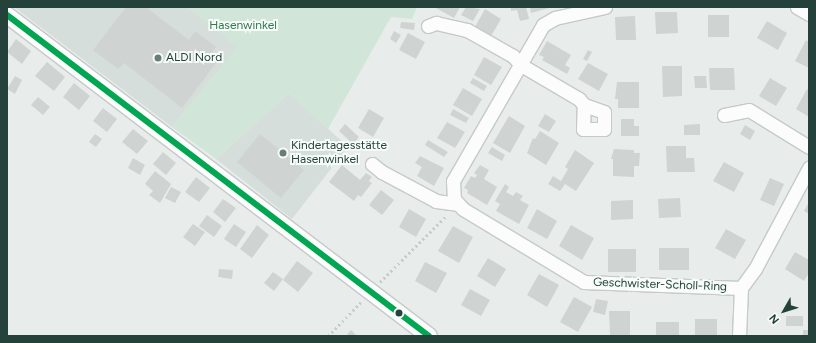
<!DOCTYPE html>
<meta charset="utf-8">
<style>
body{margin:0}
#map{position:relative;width:816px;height:343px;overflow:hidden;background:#e8edeb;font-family:Figtree,sans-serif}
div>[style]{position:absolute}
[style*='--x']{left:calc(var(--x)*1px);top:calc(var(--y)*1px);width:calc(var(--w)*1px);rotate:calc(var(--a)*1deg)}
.built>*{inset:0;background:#d6dedb}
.green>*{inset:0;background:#d1e6d8}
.building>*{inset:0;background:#cfd4d2}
.path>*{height:2.5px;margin-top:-1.25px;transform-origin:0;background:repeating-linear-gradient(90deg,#c3ccca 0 2px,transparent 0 5px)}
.roads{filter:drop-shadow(1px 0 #c5cac8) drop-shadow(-1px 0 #c5cac8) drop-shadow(0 1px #c5cac8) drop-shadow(0 -1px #c5cac8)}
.minor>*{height:13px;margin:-6.5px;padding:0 6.5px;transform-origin:6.5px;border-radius:6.5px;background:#fcfcfc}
.tertiary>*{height:16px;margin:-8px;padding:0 8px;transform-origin:8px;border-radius:8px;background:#fcfcfc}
.bus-1>*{height:6px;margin:-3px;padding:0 3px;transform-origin:3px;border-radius:3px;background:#00a651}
.dots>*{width:11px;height:11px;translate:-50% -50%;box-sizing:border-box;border:2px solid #f7fbf9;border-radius:50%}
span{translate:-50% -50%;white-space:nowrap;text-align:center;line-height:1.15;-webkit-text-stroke:4px #f7fbf9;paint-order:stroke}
.park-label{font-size:12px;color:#2d7a4b}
.poi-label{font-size:12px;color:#24423a}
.left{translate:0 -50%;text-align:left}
.street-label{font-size:12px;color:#24423a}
.frame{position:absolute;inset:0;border:8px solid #24423a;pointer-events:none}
.north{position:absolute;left:764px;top:291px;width:40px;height:40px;-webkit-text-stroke:3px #f7fbf9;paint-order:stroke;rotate:231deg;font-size:11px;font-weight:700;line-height:16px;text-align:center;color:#24423a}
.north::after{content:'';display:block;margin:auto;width:14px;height:18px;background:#24423a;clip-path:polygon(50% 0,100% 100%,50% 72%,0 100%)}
</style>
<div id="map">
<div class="built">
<div style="clip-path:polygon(14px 7px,188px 7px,238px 47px,172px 127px)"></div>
<div style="clip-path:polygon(289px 93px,348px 147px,292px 219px,216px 159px)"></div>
</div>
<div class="green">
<div style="clip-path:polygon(188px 7px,417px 7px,412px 19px,391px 17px,328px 129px,289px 93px,216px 159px,172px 127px,237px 47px)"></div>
</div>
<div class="building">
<div style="clip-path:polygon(126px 7px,146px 7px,189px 40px,195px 31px,216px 47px,209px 56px,217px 62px,182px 108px,124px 63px,118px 69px,93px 50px)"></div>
<div style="clip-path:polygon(434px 7px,460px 7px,454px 18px)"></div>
<div style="clip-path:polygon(466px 7px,480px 9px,473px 21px,461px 15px)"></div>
<div style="clip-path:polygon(511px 7px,526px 7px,529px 19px,520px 21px,517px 10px,511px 11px)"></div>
<div style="clip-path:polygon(530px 7px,549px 7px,549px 8px,531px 13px)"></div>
<div style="clip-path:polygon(485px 9px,501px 19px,491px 36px,475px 27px)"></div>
<div style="clip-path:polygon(655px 12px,677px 12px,678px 33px,656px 34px)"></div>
<div style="clip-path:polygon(708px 15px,729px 15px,729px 37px,708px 37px)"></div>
<div style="clip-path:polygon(635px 16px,636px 40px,616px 40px,615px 17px)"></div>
<div style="clip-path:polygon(767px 21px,787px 33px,778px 50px,757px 38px)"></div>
<div style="clip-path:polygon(401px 22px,415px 23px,414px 30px,400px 28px)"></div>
<div style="clip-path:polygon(394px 31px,401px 35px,396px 43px,390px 39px)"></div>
<div style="clip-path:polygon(408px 33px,425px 42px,416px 59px,399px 50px)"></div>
<div style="clip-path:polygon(16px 39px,31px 51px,22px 64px,7px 52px)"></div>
<div style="clip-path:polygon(806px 40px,809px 42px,809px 68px,795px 61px)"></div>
<div style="clip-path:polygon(547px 41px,571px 55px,565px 65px,570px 68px,567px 74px,542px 60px,544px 57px,539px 55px)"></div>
<div style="clip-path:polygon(588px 50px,592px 52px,587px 61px,583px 59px)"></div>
<div style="clip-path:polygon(484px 57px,502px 67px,491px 85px,474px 75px)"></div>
<div style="clip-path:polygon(47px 62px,65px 77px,54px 91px,35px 76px)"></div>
<div style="clip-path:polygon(588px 63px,608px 74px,599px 91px,578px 79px)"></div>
<div style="clip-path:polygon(662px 66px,682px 66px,682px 96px,663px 97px)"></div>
<div style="clip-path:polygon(709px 68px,734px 68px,735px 90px,710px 90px)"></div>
<div style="clip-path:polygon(15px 76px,22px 80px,15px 94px,7px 89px)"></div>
<div style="clip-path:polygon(694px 76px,706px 76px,707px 88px,695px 88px)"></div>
<div style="clip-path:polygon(473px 78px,487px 86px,484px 91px,470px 83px)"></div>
<div style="clip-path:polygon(770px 78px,787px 88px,776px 106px,759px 96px)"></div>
<div style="clip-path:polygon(617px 82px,639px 82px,639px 108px,618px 108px,618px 99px,615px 99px)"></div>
<div style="clip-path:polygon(74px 83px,90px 96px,79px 110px,63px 97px)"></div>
<div style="clip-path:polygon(463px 88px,482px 99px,472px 116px,453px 105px)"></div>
<div style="clip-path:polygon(807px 89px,809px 90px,809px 117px,796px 109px)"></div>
<div style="clip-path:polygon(38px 97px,50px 107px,43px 115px,31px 105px)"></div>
<div style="clip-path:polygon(103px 108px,117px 119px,107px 132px,93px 121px)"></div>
<div style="clip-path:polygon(369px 109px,384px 118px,373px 137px,358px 128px)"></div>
<div style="clip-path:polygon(453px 109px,469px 118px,466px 123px,450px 115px)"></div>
<div style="clip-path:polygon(545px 114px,556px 121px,549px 132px,538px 126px)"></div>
<div style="clip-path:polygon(509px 116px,525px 126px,510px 153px,493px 143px)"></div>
<div style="clip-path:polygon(621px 119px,634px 119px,634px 126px,639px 126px,639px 136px,621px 136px)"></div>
<div style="clip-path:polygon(447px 122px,465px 132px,455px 148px,437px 138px)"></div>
<div style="clip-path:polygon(345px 124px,359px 137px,353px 144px,339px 131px)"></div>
<div style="clip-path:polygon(700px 124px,700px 135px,684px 135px,684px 125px)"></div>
<div style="clip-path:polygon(745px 125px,755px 131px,750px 140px,740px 134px)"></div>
<div style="clip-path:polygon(133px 129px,148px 141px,137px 154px,122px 142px)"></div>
<div style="clip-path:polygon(540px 131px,559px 143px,546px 165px,527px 153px,533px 138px,535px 139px)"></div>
<div style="clip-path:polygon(95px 134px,102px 139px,96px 147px,89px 142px)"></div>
<div style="clip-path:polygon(260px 134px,304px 170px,281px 198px,237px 162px)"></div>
<div style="clip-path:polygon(428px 140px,448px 152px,444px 157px,425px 145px)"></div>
<div style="clip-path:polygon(666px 146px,686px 146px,686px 158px,694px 158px,695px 172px,667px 172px)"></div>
<div style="clip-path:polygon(492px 147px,505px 155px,502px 161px,488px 153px)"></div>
<div style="clip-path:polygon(614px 149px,634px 150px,634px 153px,640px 153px,639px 166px,634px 166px,634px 177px,613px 176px,613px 159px,611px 159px)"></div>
<div style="clip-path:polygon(575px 150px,594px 163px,576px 191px,565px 184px,560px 191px,548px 184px,553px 176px,561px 181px,568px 169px,565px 167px)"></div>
<div style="clip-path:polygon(163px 152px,176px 163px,166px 175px,153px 164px)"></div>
<div style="clip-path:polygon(420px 156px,444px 168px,434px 186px,417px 176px,422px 167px,415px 163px)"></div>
<div style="clip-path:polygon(133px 158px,145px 165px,140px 175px,128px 168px)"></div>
<div style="clip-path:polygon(724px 162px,744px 173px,734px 192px,713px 181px)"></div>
<div style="clip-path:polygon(342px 165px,360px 180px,366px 173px,372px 177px,369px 181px,372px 183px,361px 197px,358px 195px,354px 201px,329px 182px)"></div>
<div style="clip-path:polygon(480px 165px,489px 170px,484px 179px,497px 187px,487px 205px,467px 193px,468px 190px,464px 188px,471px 176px,475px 178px,477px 175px,474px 173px)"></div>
<div style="clip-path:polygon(155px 171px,171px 184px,160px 203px,149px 195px,153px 191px,145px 184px)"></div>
<div style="clip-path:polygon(196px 177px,210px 188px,199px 202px,185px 192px)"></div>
<div style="clip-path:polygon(770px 178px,784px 184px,774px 206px,760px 200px)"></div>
<div style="clip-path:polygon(505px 184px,509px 187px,506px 192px,513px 196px,516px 192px,523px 196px,520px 200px,529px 205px,519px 224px,496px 211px,500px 204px,495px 201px)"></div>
<div style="clip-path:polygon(171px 187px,181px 192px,175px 203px,165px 198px)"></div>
<div style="clip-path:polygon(381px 190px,394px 200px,382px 215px,369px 205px)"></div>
<div style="clip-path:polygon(680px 198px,681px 217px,659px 218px,658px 199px)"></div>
<div style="clip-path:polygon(223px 199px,236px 208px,225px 222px,213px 212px)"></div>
<div style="clip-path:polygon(633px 200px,633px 219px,611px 220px,611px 201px)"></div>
<div style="clip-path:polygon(809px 202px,809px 214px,804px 211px)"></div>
<div style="clip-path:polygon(409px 209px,426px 219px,416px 237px,399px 227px)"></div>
<div style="clip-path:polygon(537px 209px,557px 221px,547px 239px,527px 228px)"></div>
<div style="clip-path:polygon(207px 215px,222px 226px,214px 237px,199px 226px)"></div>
<div style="clip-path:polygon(193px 224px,205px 232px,195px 246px,183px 237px)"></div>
<div style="clip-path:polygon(234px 224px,246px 232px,236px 247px,224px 239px)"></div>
<div style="clip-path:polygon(257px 225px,269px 235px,252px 258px,240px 249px)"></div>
<div style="clip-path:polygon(571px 225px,594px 238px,582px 260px,559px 246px)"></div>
<div style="clip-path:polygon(453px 226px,473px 237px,459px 263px,438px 251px)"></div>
<div style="clip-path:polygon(726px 229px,746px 240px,735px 259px,715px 248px)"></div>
<div style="clip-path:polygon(659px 248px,689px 248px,689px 270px,659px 270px)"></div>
<div style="clip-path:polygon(608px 249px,636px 249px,636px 272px,608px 272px)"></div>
<div style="clip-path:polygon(795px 252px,809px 260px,809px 273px,804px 281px,785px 269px)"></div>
<div style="clip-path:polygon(488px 258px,506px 269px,495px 287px,477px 276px)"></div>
<div style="clip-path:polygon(297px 261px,313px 273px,298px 292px,283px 280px)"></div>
<div style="clip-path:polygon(425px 262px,447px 273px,436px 293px,415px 281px)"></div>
<div style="clip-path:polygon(219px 269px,233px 270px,232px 279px,218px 277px)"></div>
<div style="clip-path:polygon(273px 272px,283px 279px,274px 291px,264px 283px)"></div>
<div style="clip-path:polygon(539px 274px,559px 285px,547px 307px,527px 295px)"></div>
<div style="clip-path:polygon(470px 289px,490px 300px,481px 316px,461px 305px)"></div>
<div style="clip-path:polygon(574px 297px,592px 307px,578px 332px,560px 322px)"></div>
<div style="clip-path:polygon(596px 299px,608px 301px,605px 315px,593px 312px)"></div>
<div style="clip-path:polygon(609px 311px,630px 311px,630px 336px,610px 336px)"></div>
<div style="clip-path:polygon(786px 316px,803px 316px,803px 326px,786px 326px)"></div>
<div style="clip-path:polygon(695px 319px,717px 319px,717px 336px,695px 336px)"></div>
<div style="clip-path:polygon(656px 322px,679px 322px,679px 336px,656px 336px)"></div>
<div style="clip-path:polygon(351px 330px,357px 336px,346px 336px)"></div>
<div style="clip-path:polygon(803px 330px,809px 330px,809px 336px,803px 336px)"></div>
</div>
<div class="path">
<div style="--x:380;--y:282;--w:95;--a:-45"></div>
<div style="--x:328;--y:336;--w:47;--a:-45.9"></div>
</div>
<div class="roads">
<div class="minor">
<div style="--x:605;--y:7;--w:51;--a:167.6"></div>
<div style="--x:555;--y:18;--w:14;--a:150"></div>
<div style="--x:543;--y:25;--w:180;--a:120"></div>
<div style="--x:453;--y:181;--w:18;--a:87"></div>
<div style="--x:454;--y:199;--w:13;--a:48"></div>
<div style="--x:463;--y:209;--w:141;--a:31.1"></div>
<div style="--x:584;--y:282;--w:157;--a:2.2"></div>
<div style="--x:797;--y:7;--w:14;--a:30"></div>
<div style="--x:428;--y:26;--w:9;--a:-21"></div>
<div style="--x:436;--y:23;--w:32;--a:13"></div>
<div style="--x:467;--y:30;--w:53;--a:29.5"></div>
<div style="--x:513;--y:56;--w:12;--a:48"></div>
<div style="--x:521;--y:65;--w:67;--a:30.4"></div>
<div style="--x:579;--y:99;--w:8;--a:50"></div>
<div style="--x:584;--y:105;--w:21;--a:19"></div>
<div style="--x:604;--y:112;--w:17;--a:90"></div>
<div style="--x:604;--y:129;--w:21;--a:180"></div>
<div style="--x:583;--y:129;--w:24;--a:-88"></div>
<div style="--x:724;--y:115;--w:25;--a:-11"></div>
<div style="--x:749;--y:110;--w:70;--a:31.7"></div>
<div style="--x:372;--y:164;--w:13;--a:39"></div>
<div style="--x:382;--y:172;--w:61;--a:28.2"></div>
<div style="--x:436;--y:201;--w:21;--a:8"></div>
<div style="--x:739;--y:336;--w:48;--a:-87.6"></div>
<div style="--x:741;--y:288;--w:24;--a:-54"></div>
<div style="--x:755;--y:269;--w:115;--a:-61.9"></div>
</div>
<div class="tertiary">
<div style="--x:7;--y:15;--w:530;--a:37.26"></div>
</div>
</div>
<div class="bus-1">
<div style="--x:7;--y:15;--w:530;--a:37.26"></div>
</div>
<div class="dots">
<div style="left:158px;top:58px;background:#697e78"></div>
<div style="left:283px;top:153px;background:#697e78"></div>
<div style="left:399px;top:313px;background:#24423a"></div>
</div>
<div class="park-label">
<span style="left:243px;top:26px">Hasenwinkel</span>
</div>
<div class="poi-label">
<span class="left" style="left:166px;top:58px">ALDI Nord</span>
<span class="left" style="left:291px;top:153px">Kindertagesstätte<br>Hasenwinkel</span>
</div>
<div class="street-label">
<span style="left:660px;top:285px;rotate:2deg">Geschwister-Scholl-Ring</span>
</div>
<div class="frame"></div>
<div class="north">N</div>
</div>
